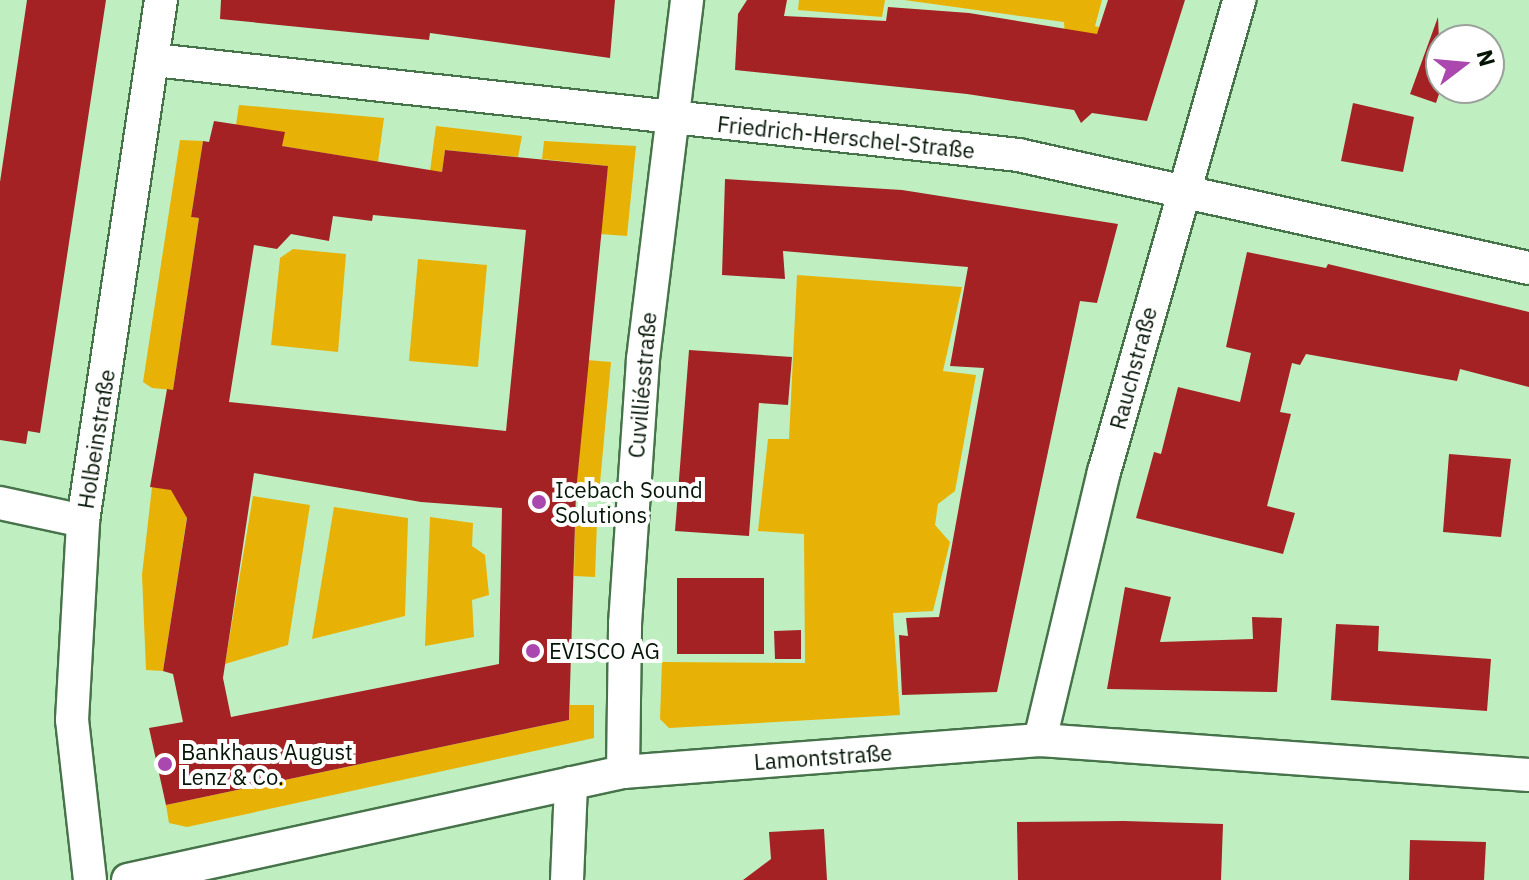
<!DOCTYPE html>
<meta charset="utf-8">
<style>
body{margin:0}
#map{position:relative;width:1529px;height:880px;overflow:hidden;background:#bfefc1;font-family:"IBM Plex Sans",sans-serif}
div>[style]{position:absolute}
[style*='--x']{left:calc(var(--x)*1px);top:calc(var(--y)*1px);width:calc(var(--w)*1px);rotate:calc(var(--a)*1deg)}
.green>*{inset:0;background:#e8b106}
.building>*{inset:0;background:#a42223}
.roads{filter:drop-shadow(2px 0 #47734a) drop-shadow(-2px 0 #47734a) drop-shadow(0 2px #47734a) drop-shadow(0 -2px #47734a)}
.minor>*{height:32px;margin:-16px;padding:0 16px;transform-origin:16px;border-radius:16px;background:#fff}
.dots>*{width:22px;height:22px;translate:-50% -50%;box-sizing:border-box;border:4px solid #fff;border-radius:50%}
span{translate:-50% -50%;white-space:nowrap;text-align:center;line-height:1.15;-webkit-text-stroke:8px #fff;paint-order:stroke}
.street-label{font-size:22px;color:#041505}
.poi-label{font-size:22px;color:#041505}
.left{translate:0 -50%;text-align:left}
.north{position:absolute;left:1425px;top:24px;width:80px;height:80px;box-sizing:border-box;background:#fff;border:2px solid #9ba19b;border-radius:50%;rotate:74deg;font-size:22px;font-weight:700;line-height:32px;text-align:center;color:#041505}
.north::after{content:'';display:block;margin:auto;width:28px;height:36px;background:#aa48af;clip-path:polygon(50% 0,100% 100%,50% 72%,0 100%)}
</style>
<div id="map">
<div class="green">
<div style="clip-path:polygon(799px 0,885px 0,882px 17px,798px 10px)"></div>
<div style="clip-path:polygon(904px 0,1102px 0,1095px 26px,1115px 32px,1065px 37px,1064px 22px)"></div>
<div style="clip-path:polygon(239px 105px,384px 118px,378px 162px,282px 146px,236px 125px)"></div>
<div style="clip-path:polygon(436px 126px,522px 136px,518px 157px,445px 150px,442px 172px,430px 171px)"></div>
<div style="clip-path:polygon(180px 140px,203px 141px,191px 217px,199px 218px,173px 390px,152px 388px,143px 382px)"></div>
<div style="clip-path:polygon(544px 141px,636px 146px,627px 236px,600px 234px,608px 166px,542px 159px)"></div>
<div style="clip-path:polygon(293px 249px,346px 254px,338px 352px,271px 345px,280px 258px)"></div>
<div style="clip-path:polygon(418px 259px,487px 265px,478px 367px,409px 361px)"></div>
<div style="clip-path:polygon(797px 275px,962px 287px,943px 371px,976px 375px,955px 491px,938px 504px,935px 525px,950px 542px,933px 611px,893px 613px,900px 715px,669px 728px,660px 719px,662px 662px,805px 663px,804px 534px,758px 531px,768px 439px,789px 439px)"></div>
<div style="clip-path:polygon(587px 360px,611px 362px,599px 494px,576px 492px)"></div>
<div style="clip-path:polygon(152px 487px,175px 490px,180px 506px,188px 510px,163px 671px,146px 670px,142px 575px)"></div>
<div style="clip-path:polygon(253px 496px,310px 505px,288px 645px,225px 664px)"></div>
<div style="clip-path:polygon(334px 507px,408px 518px,405px 616px,312px 639px)"></div>
<div style="clip-path:polygon(430px 517px,473px 523px,472px 546px,485px 555px,489px 595px,472px 600px,474px 637px,425px 646px)"></div>
<div style="clip-path:polygon(575px 520px,597px 521px,595px 577px,574px 576px)"></div>
<div style="clip-path:polygon(570px 705px,594px 705px,594px 738px,187px 827px,169px 823px,166px 805px,569px 720px)"></div>
</div>
<div class="building">
<div style="clip-path:polygon(27px 0,106px 0,40px 433px,28px 431px,26px 444px,0 440px,0 182px)"></div>
<div style="clip-path:polygon(221px 0,615px 0,610px 58px,430px 33px,429px 40px,220px 19px)"></div>
<div style="clip-path:polygon(747px 0,787px 0,784px 16px,886px 21px,888px 7px,969px 13px,1097px 34px,1108px 0,1185px 0,1147px 121px,1092px 113px,1081px 123px,1074px 110px,967px 94px,735px 70px,738px 14px)"></div>
<div style="clip-path:polygon(1438px 17px,1441px 88px,1436px 103px,1410px 94px)"></div>
<div style="clip-path:polygon(1353px 103px,1414px 117px,1403px 172px,1341px 161px)"></div>
<div style="clip-path:polygon(evenodd,214px 121px,285px 132px,282px 146px,442px 172px,445px 150px,608px 166px,576px 492px,569px 720px,166px 805px,149px 728px,183px 722px,173px 674px,163px 671px,187px 518px,171px 490px,150px 487px,167px 389px,173px 390px,199px 218px,191px 217px,203px 141px,209px 142px,214px 121px,373px 215px,526px 230px,506px 431px,229px 402px,254px 245px,277px 249px,291px 234px,329px 241px,333px 216px,372px 221px,373px 215px,214px 121px,254px 473px,421px 502px,502px 508px,499px 664px,231px 717px,223px 678px,254px 473px)"></div>
<div style="clip-path:polygon(725px 179px,902px 190px,1118px 224px,1097px 303px,1080px 301px,997px 692px,902px 695px,899px 635px,908px 636px,906px 618px,939px 617px,984px 368px,950px 366px,968px 267px,783px 251px,785px 279px,722px 275px)"></div>
<div style="clip-path:polygon(1247px 252px,1326px 268px,1328px 264px,1529px 312px,1529px 387px,1460px 369px,1457px 381px,1306px 354px,1300px 365px,1292px 363px,1280px 412px,1291px 414px,1267px 506px,1295px 513px,1283px 554px,1136px 518px,1154px 452px,1161px 454px,1178px 387px,1240px 402px,1251px 353px,1226px 347px)"></div>
<div style="clip-path:polygon(689px 350px,792px 357px,788px 405px,759px 403px,749px 536px,675px 531px)"></div>
<div style="clip-path:polygon(1449px 454px,1511px 459px,1501px 537px,1443px 532px)"></div>
<div style="clip-path:polygon(677px 578px,764px 578px,764px 654px,677px 654px)"></div>
<div style="clip-path:polygon(1125px 587px,1171px 597px,1160px 642px,1253px 639px,1252px 617px,1282px 618px,1277px 692px,1107px 689px)"></div>
<div style="clip-path:polygon(1336px 624px,1379px 626px,1378px 651px,1491px 659px,1487px 711px,1331px 700px)"></div>
<div style="clip-path:polygon(801px 630px,801px 659px,775px 659px,774px 631px)"></div>
<div style="clip-path:polygon(1124px 821px,1223px 824px,1221px 880px,1018px 880px,1017px 822px)"></div>
<div style="clip-path:polygon(824px 829px,827px 880px,743px 880px,771px 859px,769px 832px)"></div>
<div style="clip-path:polygon(1410px 840px,1486px 842px,1484px 880px,1409px 880px)"></div>
</div>
<div class="roads">
<div class="minor">
<div style="--x:154;--y:60;--w:869;--a:6.27"></div>
<div style="--x:1018;--y:155;--w:523;--a:12.47"></div>
<div style="--x:0;--y:503;--w:85;--a:12.2"></div>
<div style="--x:1040;--y:740;--w:276;--a:-76.6"></div>
<div style="--x:1104;--y:472;--w:491;--a:-74"></div>
<div style="--x:623;--y:772;--w:148;--a:-89.2"></div>
<div style="--x:625;--y:624;--w:266;--a:-86.1"></div>
<div style="--x:643;--y:359;--w:362;--a:-83"></div>
<div style="--x:90;--y:880;--w:161;--a:-96.4"></div>
<div style="--x:72;--y:720;--w:199;--a:-86.8"></div>
<div style="--x:83;--y:521;--w:527;--a:-81.49"></div>
<div style="--x:128;--y:880;--w:507;--a:-12.31"></div>
<div style="--x:623;--y:772;--w:418;--a:-4.4"></div>
<div style="--x:1040;--y:740;--w:490;--a:4.1"></div>
<div style="--x:567;--y:880;--w:97;--a:-87.6"></div>
</div>
</div>
<div class="dots">
<div style="left:539px;top:502px;background:#aa48af"></div>
<div style="left:533px;top:651px;background:#aa48af"></div>
<div style="left:165px;top:764px;background:#aa48af"></div>
</div>
<div class="street-label">
<span style="left:846px;top:137px;rotate:6deg">Friedrich-Herschel-Straße</span>
<span style="left:1133px;top:368px;rotate:-75deg">Rauchstraße</span>
<span style="left:642px;top:385px;rotate:-85deg">Cuvilliésstraße</span>
<span style="left:96px;top:439px;rotate:-81deg">Holbeinstraße</span>
<span style="left:823px;top:757px;rotate:-4deg">Lamontstraße</span>
</div>
<div class="poi-label">
<span class="left" style="left:555px;top:502px">Icebach Sound<br>Solutions</span>
<span class="left" style="left:549px;top:651px">EVISCO AG</span>
<span class="left" style="left:181px;top:764px">Bankhaus August<br>Lenz &amp; Co.</span>
</div>
<div class="north">N</div>
</div>
